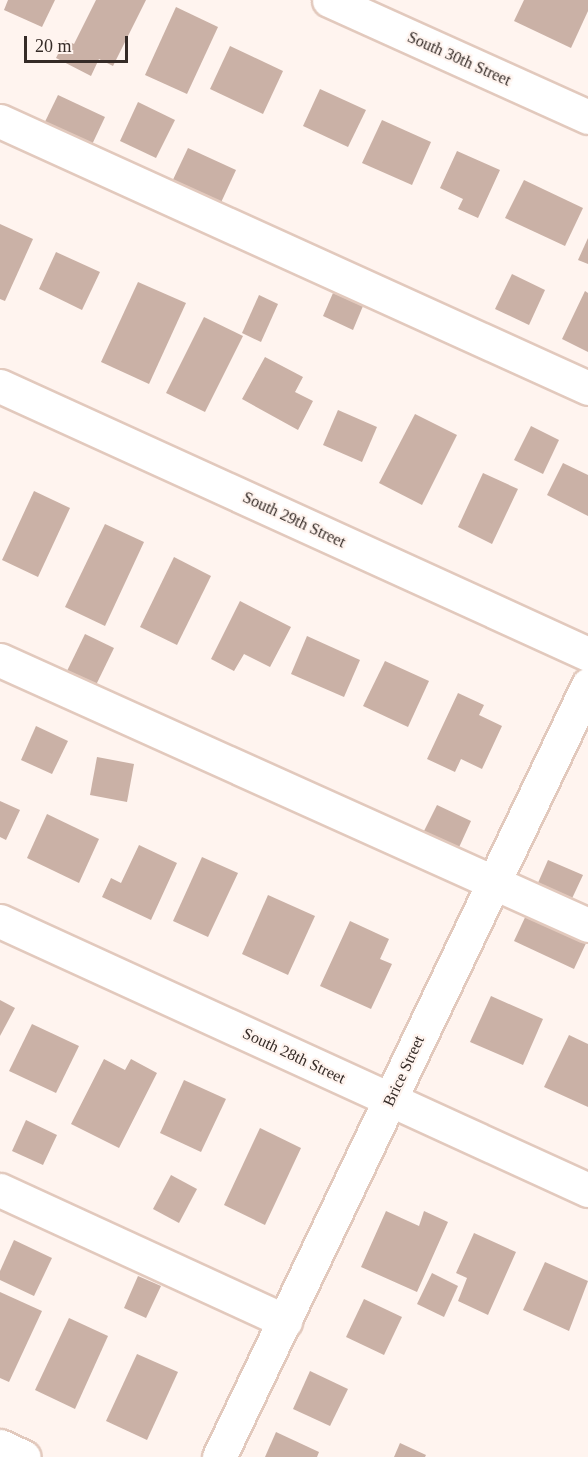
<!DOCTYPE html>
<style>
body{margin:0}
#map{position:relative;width:588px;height:1457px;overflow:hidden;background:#fff4ef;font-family:Georgia,serif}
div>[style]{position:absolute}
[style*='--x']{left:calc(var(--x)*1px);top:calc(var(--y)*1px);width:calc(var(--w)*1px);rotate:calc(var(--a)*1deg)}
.building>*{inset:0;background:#cab1a6}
.roads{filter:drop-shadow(2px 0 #e2c9bd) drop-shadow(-2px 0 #e2c9bd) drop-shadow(0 2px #e2c9bd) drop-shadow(0 -2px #e2c9bd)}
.minor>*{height:33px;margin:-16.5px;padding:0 16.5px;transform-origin:16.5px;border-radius:16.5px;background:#fff}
span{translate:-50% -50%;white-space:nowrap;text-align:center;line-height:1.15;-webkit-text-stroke:4.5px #fff4ef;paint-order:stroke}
.street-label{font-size:16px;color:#352b27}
.scale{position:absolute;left:24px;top:36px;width:104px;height:27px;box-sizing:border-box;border:3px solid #352b27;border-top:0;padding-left:8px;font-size:18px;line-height:21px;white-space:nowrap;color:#352b27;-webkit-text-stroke:4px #fff4ef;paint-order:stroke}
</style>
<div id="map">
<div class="building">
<div style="clip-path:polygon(8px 0,55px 0,42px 27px,4px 10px)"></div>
<div style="clip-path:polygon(96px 0,146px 0,113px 66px,99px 59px,91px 76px,56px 58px,65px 40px,74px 44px)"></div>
<div style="clip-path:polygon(524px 0,588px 0,588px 11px,571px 48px,514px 21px)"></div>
<div style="clip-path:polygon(176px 7px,218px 27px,187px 94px,145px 75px)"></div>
<div style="clip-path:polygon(230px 46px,283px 71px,263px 114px,210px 89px)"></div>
<div style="clip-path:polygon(320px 89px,366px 110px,348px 147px,303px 126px)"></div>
<div style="clip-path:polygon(58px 95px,105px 117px,88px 153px,40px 132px)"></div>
<div style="clip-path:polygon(138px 102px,175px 120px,156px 158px,120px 141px)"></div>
<div style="clip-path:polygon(382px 120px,431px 142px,412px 185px,362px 163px)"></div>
<div style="clip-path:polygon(188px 148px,236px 170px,218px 209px,170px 186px)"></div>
<div style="clip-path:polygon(457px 151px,500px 170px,478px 218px,458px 209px,463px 199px,440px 188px)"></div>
<div style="clip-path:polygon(524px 180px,583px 208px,565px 246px,505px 218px)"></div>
<div style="clip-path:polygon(0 224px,33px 239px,5px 301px,0 299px)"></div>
<div style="clip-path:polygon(588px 238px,588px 264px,578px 260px)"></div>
<div style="clip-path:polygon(56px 252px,100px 272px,82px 310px,39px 289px)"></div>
<div style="clip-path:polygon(512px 274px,545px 290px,529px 325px,495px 309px)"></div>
<div style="clip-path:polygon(138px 282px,186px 303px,149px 384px,101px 362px)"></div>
<div style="clip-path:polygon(585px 291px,588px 293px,588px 352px,562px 339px)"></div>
<div style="clip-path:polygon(333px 293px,363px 306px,353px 330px,323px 316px)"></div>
<div style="clip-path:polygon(259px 295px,278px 304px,261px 342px,242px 333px)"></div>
<div style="clip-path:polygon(204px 317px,243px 336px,205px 412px,166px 393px)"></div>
<div style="clip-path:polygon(265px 357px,303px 377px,295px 392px,313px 401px,298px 430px,242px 399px)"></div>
<div style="clip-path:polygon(338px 410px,377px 427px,362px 462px,323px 445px)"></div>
<div style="clip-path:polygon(415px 414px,457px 435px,422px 505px,379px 483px)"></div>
<div style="clip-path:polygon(531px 426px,559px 440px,543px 474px,514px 460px)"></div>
<div style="clip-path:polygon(563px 463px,588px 475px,588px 516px,547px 495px)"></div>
<div style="clip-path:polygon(483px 473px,518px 489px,492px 544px,458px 527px)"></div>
<div style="clip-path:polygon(34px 491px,70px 508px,38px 577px,2px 560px)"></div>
<div style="clip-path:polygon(105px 524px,144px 542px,105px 626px,65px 607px)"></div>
<div style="clip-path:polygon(174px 557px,211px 576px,177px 645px,140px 627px)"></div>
<div style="clip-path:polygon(240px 601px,291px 627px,270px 667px,244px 654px,234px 671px,211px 659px)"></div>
<div style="clip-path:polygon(85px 634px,114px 648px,96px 685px,67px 671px)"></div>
<div style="clip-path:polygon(307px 636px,360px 660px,344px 697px,291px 674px)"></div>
<div style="clip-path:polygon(385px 661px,429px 681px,408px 727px,363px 706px)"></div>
<div style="clip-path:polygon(458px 693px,484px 705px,479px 715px,502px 726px,482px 769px,461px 759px,455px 772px,427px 759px)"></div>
<div style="clip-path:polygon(36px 726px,68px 741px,52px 774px,21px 760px)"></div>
<div style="clip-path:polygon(97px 757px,134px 764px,127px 802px,90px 795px)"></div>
<div style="clip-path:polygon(0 801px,20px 810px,6px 840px,0 837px)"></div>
<div style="clip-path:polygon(437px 805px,471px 821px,456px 854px,421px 837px)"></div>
<div style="clip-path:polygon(47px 814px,99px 839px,79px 883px,27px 858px)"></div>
<div style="clip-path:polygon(139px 845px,177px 863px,151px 920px,102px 897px,111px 878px,121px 883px)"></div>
<div style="clip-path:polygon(202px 857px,238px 873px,208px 937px,173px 921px)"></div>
<div style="clip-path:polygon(548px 860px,583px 875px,568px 907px,534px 892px)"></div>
<div style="clip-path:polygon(268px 895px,315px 916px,288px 975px,242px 954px)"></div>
<div style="clip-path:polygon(528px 911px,588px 939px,574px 969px,514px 941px)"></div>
<div style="clip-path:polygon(350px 921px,389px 939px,380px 959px,392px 964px,371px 1009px,320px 986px)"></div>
<div style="clip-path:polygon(491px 996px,543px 1019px,523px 1065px,470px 1042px)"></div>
<div style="clip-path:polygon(0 1000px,15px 1008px,0 1036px)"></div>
<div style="clip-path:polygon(32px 1024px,79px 1046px,56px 1093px,9px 1071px)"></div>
<div style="clip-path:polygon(569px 1035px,588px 1044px,588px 1107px,544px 1087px)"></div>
<div style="clip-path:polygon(104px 1059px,125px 1070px,131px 1059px,157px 1073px,119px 1148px,71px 1124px)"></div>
<div style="clip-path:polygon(184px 1080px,226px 1099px,201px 1152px,160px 1133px)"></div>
<div style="clip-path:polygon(26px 1120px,57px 1135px,43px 1165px,12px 1151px)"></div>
<div style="clip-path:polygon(260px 1128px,301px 1148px,265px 1225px,224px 1205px)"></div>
<div style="clip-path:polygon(171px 1175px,197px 1189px,179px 1223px,153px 1209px)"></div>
<div style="clip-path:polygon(386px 1211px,419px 1226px,424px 1211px,448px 1222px,417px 1292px,361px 1267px)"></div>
<div style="clip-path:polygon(474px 1233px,516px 1252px,488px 1315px,458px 1301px,467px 1278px,456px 1273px)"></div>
<div style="clip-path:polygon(14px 1240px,52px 1258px,34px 1296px,0 1280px,0 1271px)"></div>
<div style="clip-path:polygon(545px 1262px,588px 1281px,569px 1331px,523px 1310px)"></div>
<div style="clip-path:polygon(432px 1273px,458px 1286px,444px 1317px,417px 1304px)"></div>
<div style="clip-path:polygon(138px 1276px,161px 1286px,146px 1318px,124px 1308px)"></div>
<div style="clip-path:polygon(0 1292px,42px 1311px,9px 1382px,0 1378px)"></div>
<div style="clip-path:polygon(364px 1299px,402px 1317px,384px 1355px,346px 1337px)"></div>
<div style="clip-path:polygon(69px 1318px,108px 1336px,75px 1409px,35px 1390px)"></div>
<div style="clip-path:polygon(137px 1354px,178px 1372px,147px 1440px,106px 1421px)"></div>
<div style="clip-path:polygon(310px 1371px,348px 1389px,330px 1426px,293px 1409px)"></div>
<div style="clip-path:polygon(276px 1432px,319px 1452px,317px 1457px,265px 1457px)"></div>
<div style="clip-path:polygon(400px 1443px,426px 1455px,425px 1457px,394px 1457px)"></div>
</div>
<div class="roads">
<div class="minor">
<div style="--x:329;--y:0;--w:284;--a:24.3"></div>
<div style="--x:0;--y:121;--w:646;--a:24.42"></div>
<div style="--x:0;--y:386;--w:646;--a:24.5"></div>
<div style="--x:0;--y:660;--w:645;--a:24.26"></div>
<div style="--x:0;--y:921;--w:647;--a:24.58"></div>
<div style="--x:0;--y:1190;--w:314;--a:24.7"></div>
<div style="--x:0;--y:1446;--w:26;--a:25"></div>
<div style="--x:219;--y:1457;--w:856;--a:-64.45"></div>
</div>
</div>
<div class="street-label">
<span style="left:459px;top:59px;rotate:24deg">South 30th Street</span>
<span style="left:294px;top:520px;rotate:25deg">South 29th Street</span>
<span style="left:294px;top:1056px;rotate:25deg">South 28th Street</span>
<span style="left:404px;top:1071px;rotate:-65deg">Brice Street</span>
</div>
<div class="scale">20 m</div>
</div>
